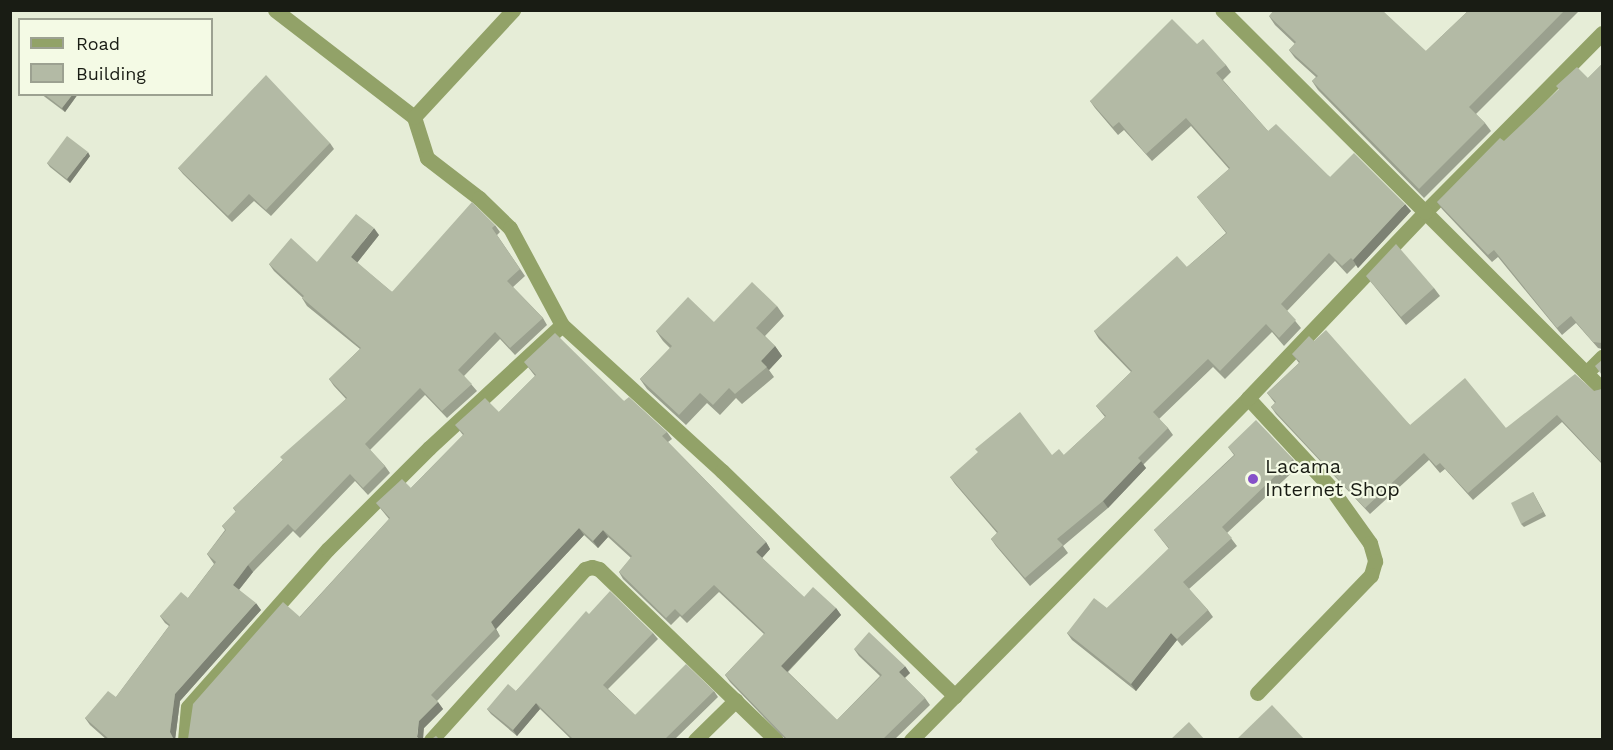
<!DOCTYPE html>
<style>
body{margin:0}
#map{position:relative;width:1613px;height:750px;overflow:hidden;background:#e6edd7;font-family:"Work Sans",sans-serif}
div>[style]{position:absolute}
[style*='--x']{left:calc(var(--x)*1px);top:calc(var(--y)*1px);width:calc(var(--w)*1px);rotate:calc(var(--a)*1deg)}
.street>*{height:15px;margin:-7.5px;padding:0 7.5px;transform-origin:7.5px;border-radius:7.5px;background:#92a268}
.wall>*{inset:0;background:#9aa08e}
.shaded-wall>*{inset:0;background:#7d8274}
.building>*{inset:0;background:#b3baa5}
.dots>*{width:16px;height:16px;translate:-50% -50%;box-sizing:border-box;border:3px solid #f4fae5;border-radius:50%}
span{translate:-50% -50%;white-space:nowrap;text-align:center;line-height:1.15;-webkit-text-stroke:4.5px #f4fae5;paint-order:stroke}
.poi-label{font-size:20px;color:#191c14}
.left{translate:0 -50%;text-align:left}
.frame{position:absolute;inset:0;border:12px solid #191c14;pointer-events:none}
.legend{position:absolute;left:18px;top:18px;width:195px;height:78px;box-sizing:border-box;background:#f4fae5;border:2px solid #9ca191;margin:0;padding:8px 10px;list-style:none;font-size:18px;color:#191c14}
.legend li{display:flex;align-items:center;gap:12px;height:30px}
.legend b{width:30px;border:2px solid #9ca191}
</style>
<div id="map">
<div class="street">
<div style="--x:275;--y:10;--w:175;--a:37.6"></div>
<div style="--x:414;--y:117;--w:43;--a:72.4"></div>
<div style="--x:427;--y:158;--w:66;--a:37.6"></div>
<div style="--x:479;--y:198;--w:43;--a:44.1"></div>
<div style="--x:510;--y:228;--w:110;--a:61.8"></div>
<div style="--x:562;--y:325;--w:217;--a:42.4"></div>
<div style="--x:722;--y:471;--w:324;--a:44"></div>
<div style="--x:1602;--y:33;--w:252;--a:134.7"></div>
<div style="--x:1425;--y:212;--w:250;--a:45"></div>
<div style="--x:414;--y:117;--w:146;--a:-47.2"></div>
<div style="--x:1586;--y:373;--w:23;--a:-45"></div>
<div style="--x:1248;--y:398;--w:121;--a:47.3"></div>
<div style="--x:1330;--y:487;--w:69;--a:54.5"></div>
<div style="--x:1370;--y:543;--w:19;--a:74"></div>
<div style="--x:1375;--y:561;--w:15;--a:106"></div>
<div style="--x:1371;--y:575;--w:164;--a:134"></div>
<div style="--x:185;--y:740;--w:33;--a:-85"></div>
<div style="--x:188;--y:707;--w:211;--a:-48.5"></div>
<div style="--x:328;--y:549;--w:143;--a:-45"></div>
<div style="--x:429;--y:448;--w:181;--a:-42.8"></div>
<div style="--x:431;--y:740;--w:230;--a:-48"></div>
<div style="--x:585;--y:569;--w:7;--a:-16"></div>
<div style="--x:592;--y:567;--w:7;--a:16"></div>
<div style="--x:599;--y:569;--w:246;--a:44"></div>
<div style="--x:695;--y:740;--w:57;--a:-44.3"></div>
<div style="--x:911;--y:740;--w:480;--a:-45.4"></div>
<div style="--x:1248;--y:398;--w:257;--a:-46.4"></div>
<div style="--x:1425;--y:212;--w:286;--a:-135.1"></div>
</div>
<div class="wall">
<div style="clip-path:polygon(1469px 10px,1580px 10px,1476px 114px,1485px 123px,1491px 131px,1424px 198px,1318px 90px,1312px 81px,1316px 77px,1295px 58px,1289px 50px,1295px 44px,1275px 25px,1269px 16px,1426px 51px)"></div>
<div style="clip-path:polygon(1197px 44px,1226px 65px,1231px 72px,1223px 80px,1268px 131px,1330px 177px,1411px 211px,1358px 268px,1356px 265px,1347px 274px,1335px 261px,1287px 311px,1301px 328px,1284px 346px,1272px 332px,1225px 379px,1213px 367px,1159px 419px,1168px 428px,1173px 435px,1143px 465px,1146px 468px,1108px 508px,1063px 546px,1068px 553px,1030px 586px,996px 546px,991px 539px,997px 533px,955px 484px,950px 477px,1052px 455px,1064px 455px,1105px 417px,1096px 406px,1131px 372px,1099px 339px,1094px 331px,1187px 267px,1226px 233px,1197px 197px,1229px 169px,1191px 126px,1152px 161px,1124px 130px,1118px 135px,1095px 108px,1090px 101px)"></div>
<div style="clip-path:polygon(1602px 64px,1602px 349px,1598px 348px,1576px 323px,1562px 335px,1498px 257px,1492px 262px,1442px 209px,1437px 202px,1504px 141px,1588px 78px)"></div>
<div style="clip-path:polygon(41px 94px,78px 94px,65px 112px)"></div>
<div style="clip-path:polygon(330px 143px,334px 149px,271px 216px,254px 201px,232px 222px,183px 174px,178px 168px)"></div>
<div style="clip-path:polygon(90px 156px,70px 183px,50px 167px,47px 163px)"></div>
<div style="clip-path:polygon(495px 225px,500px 232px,497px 235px,525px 276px,513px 287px,543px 318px,547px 325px,515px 355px,500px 339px,464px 376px,477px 391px,447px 418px,425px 395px,370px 450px,385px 466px,390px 473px,368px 495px,355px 481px,300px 538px,293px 531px,253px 572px,239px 590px,261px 610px,180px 701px,175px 740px,107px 740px,90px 725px,85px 718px,116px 697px,169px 626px,165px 623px,160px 616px,188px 598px,214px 564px,207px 554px,225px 530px,222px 526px,236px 512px,233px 508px,346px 399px,334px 386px,329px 379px,360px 349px,307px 306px,302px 298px,303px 298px,274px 271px,269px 264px,317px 262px,379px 235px,357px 263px,392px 292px)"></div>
<div style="clip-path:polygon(1366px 276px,1434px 288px,1440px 296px,1406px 325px)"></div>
<div style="clip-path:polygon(777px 306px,784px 316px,765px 336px,775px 346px,782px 356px,769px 370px,774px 377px,742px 404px,736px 398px,720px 415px,707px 403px,686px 425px,647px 389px,640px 379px,670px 348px,663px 341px,656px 331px,714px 322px)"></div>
<div style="clip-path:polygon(1314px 341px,1410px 425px,1506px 428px,1594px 391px,1602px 389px,1602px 464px,1562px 422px,1473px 500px,1445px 469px,1440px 473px,1429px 460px,1370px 514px,1276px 414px,1271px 407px,1275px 403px,1267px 393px,1299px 363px,1292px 354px)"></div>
<div style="clip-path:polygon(524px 362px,624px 401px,667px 432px,672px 439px,668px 442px,766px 542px,770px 549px,762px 558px,804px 597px,836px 608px,841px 615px,788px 672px,837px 720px,880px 676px,859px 656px,854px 649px,910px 673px,905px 678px,925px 698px,930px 705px,894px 740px,786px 740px,730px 682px,725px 675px,764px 634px,719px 592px,687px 623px,680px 616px,671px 625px,623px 579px,619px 572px,631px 558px,608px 537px,598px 548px,584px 535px,496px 629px,500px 636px,437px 701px,443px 709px,424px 728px,188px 739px,389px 519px,376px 503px,411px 488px,463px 435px,455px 425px,499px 412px,535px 376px)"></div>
<div style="clip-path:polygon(1228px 447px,1293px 459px,1298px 467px,1227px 533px,1237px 546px,1189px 589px,1208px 610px,1213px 617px,1182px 646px,1177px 640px,1136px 691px,1072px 640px,1067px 633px,1107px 608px,1169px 549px,1154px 530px,1234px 455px)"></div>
<div style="clip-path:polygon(1533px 492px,1546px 516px,1524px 527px,1521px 524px)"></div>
<div style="clip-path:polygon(589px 614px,653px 633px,658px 639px,608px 689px,635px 715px,714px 691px,718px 697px,674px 740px,572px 740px,540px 709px,517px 736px,491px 714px,487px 709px,516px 691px)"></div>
</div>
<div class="shaded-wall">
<div style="clip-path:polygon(73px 94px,78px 94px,65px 112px,62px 108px)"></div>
<div style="clip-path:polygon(88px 152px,90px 156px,70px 183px,67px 179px)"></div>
<div style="clip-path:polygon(1405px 204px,1411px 211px,1358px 268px,1353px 260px)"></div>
<div style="clip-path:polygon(374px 228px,379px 235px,356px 264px,351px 257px)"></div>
<div style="clip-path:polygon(775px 346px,782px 356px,769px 370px,761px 361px)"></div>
<div style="clip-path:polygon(1141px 461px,1146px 468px,1108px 508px,1103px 501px)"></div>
<div style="clip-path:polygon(579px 528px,584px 535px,496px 629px,500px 636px,491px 622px)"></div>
<div style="clip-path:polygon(603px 530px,608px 537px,598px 548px,593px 541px)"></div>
<div style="clip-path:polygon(766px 542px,770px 549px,761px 559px,756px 552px)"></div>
<div style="clip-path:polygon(248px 565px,253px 572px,237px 592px,233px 585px)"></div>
<div style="clip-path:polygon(256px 603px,261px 610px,180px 701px,175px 740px,174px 740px,170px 732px,175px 694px)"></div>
<div style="clip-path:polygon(836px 608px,841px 615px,786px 673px,781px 666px)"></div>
<div style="clip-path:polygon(1171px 633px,1177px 640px,1136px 691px,1131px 684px)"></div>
<div style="clip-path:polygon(905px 666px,910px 673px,903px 679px,899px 672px)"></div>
<div style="clip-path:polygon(438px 702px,443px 709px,424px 728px,423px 740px,419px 740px,417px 737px,419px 721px)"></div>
<div style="clip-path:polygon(536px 703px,540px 709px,517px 736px,513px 730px)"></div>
</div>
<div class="building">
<div style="clip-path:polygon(1274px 10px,1382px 10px,1426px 51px,1469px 10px,1565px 10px,1469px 107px,1485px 123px,1419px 189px,1312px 81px,1318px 76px,1289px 50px,1296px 42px,1269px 16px)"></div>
<div style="clip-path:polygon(1172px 19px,1197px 44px,1203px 39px,1226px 65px,1216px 73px,1268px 131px,1276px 124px,1330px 177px,1354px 153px,1405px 204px,1353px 260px,1351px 258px,1342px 266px,1329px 253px,1281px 304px,1296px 320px,1279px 338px,1266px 324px,1220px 371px,1208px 359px,1153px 412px,1168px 428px,1138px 458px,1141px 461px,1103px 501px,1057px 539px,1063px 545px,1025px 578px,991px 539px,998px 532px,950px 477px,978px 452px,975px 449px,1020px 412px,1052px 455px,1059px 449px,1064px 455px,1106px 416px,1096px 406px,1132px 371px,1094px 331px,1177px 256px,1187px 267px,1227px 233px,1197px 197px,1230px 168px,1186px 118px,1146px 154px,1119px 122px,1113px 127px,1090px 101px)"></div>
<div style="clip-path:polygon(1602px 64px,1602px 343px,1593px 342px,1571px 316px,1557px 328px,1494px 250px,1488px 255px,1437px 202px,1500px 138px,1504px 141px,1559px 89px,1556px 86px,1577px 67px,1588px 78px)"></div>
<div style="clip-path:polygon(266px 75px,330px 143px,266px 210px,249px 194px,228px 216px,178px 168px)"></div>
<div style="clip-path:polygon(44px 94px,73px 94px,62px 108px)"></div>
<div style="clip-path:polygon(67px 136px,88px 152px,67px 179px,47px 163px)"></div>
<div style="clip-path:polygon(472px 202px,495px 225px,492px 228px,520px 269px,507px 281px,543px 318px,510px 348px,495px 332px,458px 370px,472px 384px,442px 411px,420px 388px,365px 444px,385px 466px,363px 488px,350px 474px,295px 531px,288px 524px,248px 565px,233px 585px,256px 603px,175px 694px,170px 732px,174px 740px,110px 740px,85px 718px,108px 691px,116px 697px,170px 625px,160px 616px,181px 592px,188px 598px,216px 562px,207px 554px,226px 530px,222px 526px,236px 511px,233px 508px,283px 460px,280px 457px,347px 398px,329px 379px,361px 348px,302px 298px,304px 296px,269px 264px,291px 238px,317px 262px,356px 214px,374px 228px,351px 257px,392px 292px)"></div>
<div style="clip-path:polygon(1396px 244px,1434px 288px,1401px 317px,1366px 276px)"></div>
<div style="clip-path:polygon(752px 282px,777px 306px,756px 328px,775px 346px,761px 361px,767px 367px,735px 394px,729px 388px,713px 405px,700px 393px,679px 415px,640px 379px,672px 346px,656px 331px,688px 297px,714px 322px)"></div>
<div style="clip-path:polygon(1326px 330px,1410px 425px,1465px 378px,1506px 428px,1575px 374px,1594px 391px,1602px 389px,1602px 463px,1557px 415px,1468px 493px,1440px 463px,1436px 466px,1424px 453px,1365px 508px,1271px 407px,1276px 402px,1267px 393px,1300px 362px,1292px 354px,1309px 336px,1314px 341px)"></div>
<div style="clip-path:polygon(555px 333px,624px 401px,629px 397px,667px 432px,662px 436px,766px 542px,756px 552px,804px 597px,813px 587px,836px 608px,781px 666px,837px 720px,882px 675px,854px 649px,869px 632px,905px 666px,899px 672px,925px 698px,882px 740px,788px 740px,725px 675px,765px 633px,714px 585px,682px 616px,675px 609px,666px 618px,619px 572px,632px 556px,603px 530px,593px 541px,579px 528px,491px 622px,495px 629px,431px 695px,438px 702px,419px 721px,417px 737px,421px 740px,184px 740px,188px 739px,193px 704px,283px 602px,300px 617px,390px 518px,376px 503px,402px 479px,411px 488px,464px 434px,455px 425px,485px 398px,499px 412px,536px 375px,524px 362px)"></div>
<div style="clip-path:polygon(1602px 360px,1602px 375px,1595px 366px)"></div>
<div style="clip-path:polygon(1256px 420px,1293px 459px,1222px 527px,1232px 538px,1183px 582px,1208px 610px,1177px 639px,1171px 633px,1131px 684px,1067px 633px,1094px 598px,1107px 608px,1169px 548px,1154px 530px,1235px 455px,1228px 447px)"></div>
<div style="clip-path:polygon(1533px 492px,1543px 512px,1521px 524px,1511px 503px)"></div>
<div style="clip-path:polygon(610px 591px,653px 633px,603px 685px,635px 715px,686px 664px,714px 691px,664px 740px,574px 740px,536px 703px,513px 730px,487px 709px,508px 684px,516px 691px,586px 611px,589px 614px)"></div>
<div style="clip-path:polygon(1272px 705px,1305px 740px,1236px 740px)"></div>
<div style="clip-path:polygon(1189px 722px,1205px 740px,1170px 740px)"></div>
<div style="clip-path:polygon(436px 736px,440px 740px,430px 740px)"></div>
</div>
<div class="dots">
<div style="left:1253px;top:479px;background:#8651c9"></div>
</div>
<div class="poi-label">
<span class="left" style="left:1265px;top:478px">Lacama<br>Internet Shop</span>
</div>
<div class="frame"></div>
<ul class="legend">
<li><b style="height:8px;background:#92a268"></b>Road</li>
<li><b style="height:16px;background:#b3baa5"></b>Building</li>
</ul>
</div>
